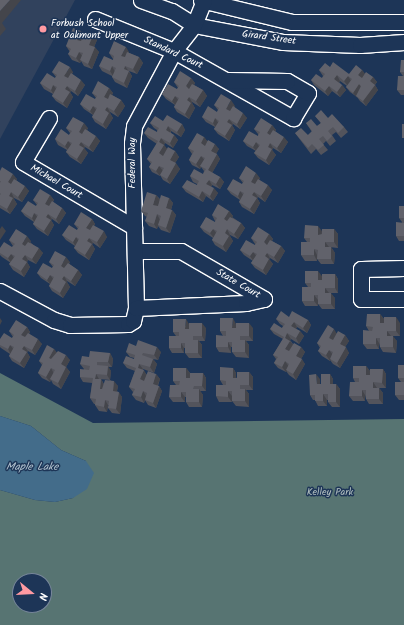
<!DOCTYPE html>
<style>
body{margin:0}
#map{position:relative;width:404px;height:625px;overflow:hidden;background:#1d3557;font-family:Kalam,sans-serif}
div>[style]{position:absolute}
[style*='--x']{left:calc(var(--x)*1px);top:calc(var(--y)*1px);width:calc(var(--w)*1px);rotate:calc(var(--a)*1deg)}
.built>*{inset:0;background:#31425d}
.green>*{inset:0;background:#577472}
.water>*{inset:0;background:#436c8a}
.roads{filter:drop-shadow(1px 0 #fff) drop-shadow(-1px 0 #fff) drop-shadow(0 1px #fff) drop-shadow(0 -1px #fff)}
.minor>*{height:15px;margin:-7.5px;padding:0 7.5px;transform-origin:7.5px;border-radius:7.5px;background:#1d3557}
.wall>*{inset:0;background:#53545c}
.shaded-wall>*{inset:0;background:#44454b}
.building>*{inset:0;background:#61626b}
.dots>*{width:11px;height:11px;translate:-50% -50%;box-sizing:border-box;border:2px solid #1d3557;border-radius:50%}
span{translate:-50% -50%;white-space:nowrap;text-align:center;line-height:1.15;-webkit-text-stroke:3px #1d3557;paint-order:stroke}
.poi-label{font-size:10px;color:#fff}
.left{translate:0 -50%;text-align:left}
.street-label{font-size:10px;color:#fff}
.park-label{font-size:10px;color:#b3c0c0}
.water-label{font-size:11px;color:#b4c4d0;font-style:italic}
.north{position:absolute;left:12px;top:573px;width:40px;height:40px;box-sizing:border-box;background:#1d3557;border:1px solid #77869a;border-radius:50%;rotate:108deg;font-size:11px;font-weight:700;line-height:16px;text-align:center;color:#fff}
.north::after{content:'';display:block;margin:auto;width:14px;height:18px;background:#ff9aa2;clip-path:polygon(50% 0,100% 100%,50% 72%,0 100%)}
</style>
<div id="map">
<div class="built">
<div style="clip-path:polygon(0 0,75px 0,0 139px)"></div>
</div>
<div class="green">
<div style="clip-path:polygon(evenodd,0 373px,93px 423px,404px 419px,404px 625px,0 625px,0 490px,35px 500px,55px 502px,73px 498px,86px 461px,61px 450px,31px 426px,0 416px,0 373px,20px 581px,44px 581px,44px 605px,20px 605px,20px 581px)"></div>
</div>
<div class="water">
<div style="clip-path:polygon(0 416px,31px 426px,61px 450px,86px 461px,94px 473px,87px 489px,73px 498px,55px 502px,35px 500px,0 490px)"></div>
</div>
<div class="roads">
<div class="minor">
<div style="--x:141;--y:0;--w:33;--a:20"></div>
<div style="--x:172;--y:11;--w:26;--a:32"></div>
<div style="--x:194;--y:25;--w:91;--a:10.8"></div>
<div style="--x:283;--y:42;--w:77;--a:2.2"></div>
<div style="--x:360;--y:45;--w:44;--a:-3.9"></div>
<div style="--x:201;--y:0;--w:94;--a:13.6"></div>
<div style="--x:292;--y:22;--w:112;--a:0"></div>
<div style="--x:95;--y:19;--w:85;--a:22.1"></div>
<div style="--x:174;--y:51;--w:137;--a:29.4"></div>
<div style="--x:293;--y:118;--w:29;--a:-59"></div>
<div style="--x:308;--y:93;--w:24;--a:-150"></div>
<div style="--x:287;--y:81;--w:59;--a:-179"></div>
<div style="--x:49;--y:118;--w:51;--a:120.6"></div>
<div style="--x:23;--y:162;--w:129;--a:30.4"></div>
<div style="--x:136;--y:251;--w:45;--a:0"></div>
<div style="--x:181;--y:251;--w:96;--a:30"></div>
<div style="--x:404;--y:268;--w:43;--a:178.7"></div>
<div style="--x:361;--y:269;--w:30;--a:90"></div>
<div style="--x:361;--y:299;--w:43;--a:0"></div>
<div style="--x:0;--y:291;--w:61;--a:28.2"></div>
<div style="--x:54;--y:320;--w:17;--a:17"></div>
<div style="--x:70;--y:325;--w:58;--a:-1"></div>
<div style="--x:128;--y:324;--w:6;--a:-31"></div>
<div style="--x:133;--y:321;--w:13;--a:-77"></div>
<div style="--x:136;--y:308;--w:165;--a:-91.4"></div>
<div style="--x:132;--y:143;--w:17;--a:-83"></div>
<div style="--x:134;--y:126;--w:85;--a:-61.9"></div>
<div style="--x:174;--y:51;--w:33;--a:-52"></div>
<div style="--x:194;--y:25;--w:27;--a:-68"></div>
<div style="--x:136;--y:308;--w:110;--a:-2.6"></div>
<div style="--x:246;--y:303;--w:18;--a:-13"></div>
</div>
</div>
<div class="wall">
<div style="clip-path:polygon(84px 35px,97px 40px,94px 47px,99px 52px,92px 69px,84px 66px,81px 61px,80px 63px,72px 60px,68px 54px,70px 52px,66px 46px)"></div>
<div style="clip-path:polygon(129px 52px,129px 53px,139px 57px,143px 63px,137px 74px,129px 71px,132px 76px,127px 88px,115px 82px,112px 77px,112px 76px,102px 71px,99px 66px,113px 60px,113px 59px,109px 53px)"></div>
<div style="clip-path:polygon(404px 60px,404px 95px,401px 95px,397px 90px,403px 76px,400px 72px)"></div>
<div style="clip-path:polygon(330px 67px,349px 74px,362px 70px,365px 74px,373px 77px,377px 82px,375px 85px,378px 90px,366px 106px,360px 101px,357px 97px,350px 92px,346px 87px,347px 86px,340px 81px,339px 82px,342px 85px,346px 90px,340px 97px,332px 91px,328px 96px,314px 85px,311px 80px,322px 78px,323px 76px,319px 70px)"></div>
<div style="clip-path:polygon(52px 72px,73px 72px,72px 74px,85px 85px,78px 96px,71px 91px,70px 92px,73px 97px,67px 108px,56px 101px,52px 96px,53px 94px,44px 89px,40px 83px,55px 78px,56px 77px)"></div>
<div style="clip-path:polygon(191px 78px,195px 83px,194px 85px,203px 90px,207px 96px,200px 107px,192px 102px,192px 103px,195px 108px,189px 119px,177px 112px,174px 107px,175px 105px,166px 99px,162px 94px,177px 89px,178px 88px,174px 82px)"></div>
<div style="clip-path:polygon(109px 88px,113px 93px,112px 95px,121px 100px,125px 106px,118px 117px,110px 112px,110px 113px,113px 118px,106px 129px,95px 122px,92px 117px,93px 115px,84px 109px,80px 104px,95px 99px,96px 98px,92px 93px)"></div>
<div style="clip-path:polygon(214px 105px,235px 106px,234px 107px,247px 118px,240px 129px,233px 124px,232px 125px,235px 130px,229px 141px,218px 134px,214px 129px,215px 127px,206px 122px,202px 117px,217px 112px,218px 110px)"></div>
<div style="clip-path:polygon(315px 116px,328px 118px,344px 127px,348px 132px,341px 138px,336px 132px,332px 135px,336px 141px,330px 146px,326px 141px,323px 144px,328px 150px,321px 155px,316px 149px,311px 154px,295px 133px,308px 135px,312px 132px,306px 123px,317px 126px,321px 123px)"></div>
<div style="clip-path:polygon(163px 121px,182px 124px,185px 130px,181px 137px,171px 131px,171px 133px,174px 135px,178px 140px,173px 148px,165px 143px,164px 145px,167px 149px,175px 151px,179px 157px,175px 163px,180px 169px,170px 184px,163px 180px,160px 175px,160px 176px,152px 172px,149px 167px,151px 164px,147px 159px,157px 144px,148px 138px,144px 133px,157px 132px,157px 130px,154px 128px,150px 123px)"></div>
<div style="clip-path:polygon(272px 125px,276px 130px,275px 131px,288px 142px,281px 153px,273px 148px,272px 150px,276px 155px,269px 165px,258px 158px,254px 153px,256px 151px,247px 146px,243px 141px,258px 136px,258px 134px,254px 129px)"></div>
<div style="clip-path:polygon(66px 128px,88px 128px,87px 130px,100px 141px,93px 152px,85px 147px,84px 148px,88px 153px,81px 164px,70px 157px,66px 152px,67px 150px,58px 145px,55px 139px,69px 135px,70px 133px)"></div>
<div style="clip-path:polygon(204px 137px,207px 141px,219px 149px,216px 153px,220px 159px,212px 173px,220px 177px,224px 182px,220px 189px,212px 185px,211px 187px,218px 193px,213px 201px,206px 196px,203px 202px,186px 192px,182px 187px,197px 185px,197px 184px,193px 182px,190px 176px,203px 174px,204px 171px,201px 167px,200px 169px,192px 165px,189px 160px,192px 154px,188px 148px)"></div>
<div style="clip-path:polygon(0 171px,17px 179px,16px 180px,29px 191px,22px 202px,14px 198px,14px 199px,17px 204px,10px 214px,0 208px)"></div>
<div style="clip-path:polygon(239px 178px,260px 178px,259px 180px,272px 190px,265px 202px,258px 197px,257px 198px,260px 203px,254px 214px,242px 207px,239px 202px,240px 200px,231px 194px,227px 189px,242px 184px,243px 183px)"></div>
<div style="clip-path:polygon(50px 195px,54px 200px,53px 202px,62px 208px,66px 213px,59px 224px,52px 219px,51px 220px,54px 225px,48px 236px,37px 229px,33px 224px,34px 222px,25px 216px,21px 211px,36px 206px,37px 205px,33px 200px)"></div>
<div style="clip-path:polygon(156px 195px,160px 199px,169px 198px,173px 203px,171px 210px,172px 210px,176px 215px,170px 233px,161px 230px,158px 226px,157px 229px,149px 226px,145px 221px,147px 217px,145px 216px,141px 211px)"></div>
<div style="clip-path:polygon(404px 206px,404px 241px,399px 241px,396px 236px,402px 222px,399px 218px)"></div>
<div style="clip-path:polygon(229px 211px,233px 216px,232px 217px,241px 223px,245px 228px,238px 239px,230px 235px,230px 236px,233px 241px,226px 252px,215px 245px,212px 240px,213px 238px,204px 232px,200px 227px,215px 222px,215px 221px,212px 215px)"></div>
<div style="clip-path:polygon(92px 219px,95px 224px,94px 226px,107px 237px,100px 248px,93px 243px,92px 244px,95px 249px,89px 260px,78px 253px,74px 248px,75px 246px,66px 240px,62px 235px,77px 230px,78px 229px,74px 224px)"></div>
<div style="clip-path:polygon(334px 229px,338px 234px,338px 248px,329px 247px,331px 247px,335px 253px,334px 264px,321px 264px,317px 259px,317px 255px,317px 261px,305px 261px,301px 255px,307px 242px,304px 238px,322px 231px,322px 235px)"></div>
<div style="clip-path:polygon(269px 234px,273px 239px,272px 241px,281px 246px,285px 251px,278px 263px,270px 258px,269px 259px,273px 264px,266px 275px,255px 268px,251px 263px,253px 261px,244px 255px,240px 250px,255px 245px,255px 244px,251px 238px)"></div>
<div style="clip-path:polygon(9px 240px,31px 241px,30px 242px,43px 253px,36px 264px,28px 260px,27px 262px,30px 267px,24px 277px,13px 270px,9px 264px,11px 263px,2px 257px,0 255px,0 248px,12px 247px,13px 246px)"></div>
<div style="clip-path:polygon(49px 262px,70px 262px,69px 264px,78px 270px,82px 275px,75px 286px,67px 281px,67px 282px,70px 287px,63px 298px,52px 291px,49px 286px,50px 284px,41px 278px,37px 273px,52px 268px,53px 267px)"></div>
<div style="clip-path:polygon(335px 274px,338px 279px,338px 293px,329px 293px,335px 298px,335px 309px,322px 309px,318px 304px,318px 300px,318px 306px,305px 306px,302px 301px,308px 287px,305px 283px,322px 276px,322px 280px)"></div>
<div style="clip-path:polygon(380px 314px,384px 319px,384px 323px,400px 323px,400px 336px,391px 336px,397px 341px,396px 353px,383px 352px,380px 347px,379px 343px,379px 349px,367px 349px,363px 344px,369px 331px,366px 326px)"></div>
<div style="clip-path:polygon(289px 317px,308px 320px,311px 325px,307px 333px,297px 327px,296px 329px,300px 331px,304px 336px,299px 344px,291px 339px,290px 340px,293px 344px,301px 347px,305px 352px,301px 359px,305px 364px,296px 380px,289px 375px,286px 371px,286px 372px,278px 368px,274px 363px,276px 359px,273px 355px,283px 339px,274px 334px,270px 329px,282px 328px,283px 326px,280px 324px,276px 319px)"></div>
<div style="clip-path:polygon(189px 324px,189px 329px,206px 328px,205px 341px,199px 341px,202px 345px,202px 358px,189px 358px,185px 353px,185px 348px,184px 348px,184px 353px,172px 353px,169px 348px,176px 336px,173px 332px)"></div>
<div style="clip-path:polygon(236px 324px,236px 328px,253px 328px,253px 341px,246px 341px,249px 345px,249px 358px,236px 357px,232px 352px,232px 347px,231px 347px,231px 353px,219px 352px,216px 347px,223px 336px,220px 331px)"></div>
<div style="clip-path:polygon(27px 327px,30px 332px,29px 334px,42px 344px,35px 355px,28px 351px,27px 352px,30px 357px,24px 368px,12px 361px,9px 356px,10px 354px,1px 348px,0 347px,0 339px,12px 338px,13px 337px,9px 331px)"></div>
<div style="clip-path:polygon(337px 333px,345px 335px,349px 341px,345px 347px,349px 353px,340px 368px,333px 364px,330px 360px,330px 361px,322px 356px,318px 351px,320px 348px,317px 343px)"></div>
<div style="clip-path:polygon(136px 346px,161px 352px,158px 360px,153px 359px,157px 364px,154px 373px,143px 369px,143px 370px,147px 375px,156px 374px,160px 379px,158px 386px,159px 386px,162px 391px,156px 408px,148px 405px,145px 400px,144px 403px,136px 400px,132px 395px,133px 392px,129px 387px,135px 371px,127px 368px,123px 363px,134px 359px,134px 358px,130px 357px,126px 352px)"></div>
<div style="clip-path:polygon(54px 349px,57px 353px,70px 360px,66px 367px,70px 372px,61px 389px,53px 384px,51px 380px,50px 382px,42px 378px,38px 373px,42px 365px,39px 361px)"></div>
<div style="clip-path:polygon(evenodd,110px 353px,113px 359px,112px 367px,108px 367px,111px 371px,110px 380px,118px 386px,117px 391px,122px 397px,120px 414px,112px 413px,108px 408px,109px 405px,108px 405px,107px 412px,99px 411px,95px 405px,95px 404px,94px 404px,90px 398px,92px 383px,83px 382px,80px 377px,84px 369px,80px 364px,89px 357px,110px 353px,99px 379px,110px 380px,104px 384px,101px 379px,99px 379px)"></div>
<div style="clip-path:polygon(404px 365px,404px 400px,399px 400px,395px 395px,401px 382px,398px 378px)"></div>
<div style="clip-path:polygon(366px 366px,370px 371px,370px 375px,383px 369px,386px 374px,386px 388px,377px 388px,379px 388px,383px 393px,383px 404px,369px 404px,366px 399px,365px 395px,365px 401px,353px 401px,349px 396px,355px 382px,353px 378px)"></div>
<div style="clip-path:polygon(186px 368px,190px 373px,190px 378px,203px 373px,206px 378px,206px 391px,200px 391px,203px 395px,202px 407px,189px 407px,186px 402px,186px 397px,185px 397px,185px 402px,173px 402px,169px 397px,176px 385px,173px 381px)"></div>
<div style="clip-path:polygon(233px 368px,236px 373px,236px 378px,249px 372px,253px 377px,253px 390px,246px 390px,249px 394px,249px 407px,236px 406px,232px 401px,232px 396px,232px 402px,219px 402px,216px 396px,223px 385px,220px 380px)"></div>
<div style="clip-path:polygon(330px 374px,333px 379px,333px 384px,336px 384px,340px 389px,340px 407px,332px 407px,328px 402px,328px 400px,327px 400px,327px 406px,318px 406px,315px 400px,313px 400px,310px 395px,320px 379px,320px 384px,321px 384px)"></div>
</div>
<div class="shaded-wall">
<div style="clip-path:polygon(10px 0,21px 0,2px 23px,6px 29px,0 36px,0 11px)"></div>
<div style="clip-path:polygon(81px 31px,84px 36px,81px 45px,77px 40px)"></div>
<div style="clip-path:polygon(93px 35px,97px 40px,93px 50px,89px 45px)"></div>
<div style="clip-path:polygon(95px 47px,99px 52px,92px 69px,88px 64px)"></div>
<div style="clip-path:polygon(126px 47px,129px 52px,125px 61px,121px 56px)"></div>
<div style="clip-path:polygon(79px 52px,83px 57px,80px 63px,76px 58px)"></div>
<div style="clip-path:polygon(139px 57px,143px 63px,137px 74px,133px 69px)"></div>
<div style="clip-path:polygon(112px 66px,115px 72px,113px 76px,110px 71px)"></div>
<div style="clip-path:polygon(125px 66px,132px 76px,127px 88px,124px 83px,124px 69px)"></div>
<div style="clip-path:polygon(70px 67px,73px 72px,68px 81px,64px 76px)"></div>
<div style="clip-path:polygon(362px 70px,366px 75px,362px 80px,358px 75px)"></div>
<div style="clip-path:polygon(337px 75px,340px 81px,338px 84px,334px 79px)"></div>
<div style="clip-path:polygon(348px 76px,351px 81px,348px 86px,344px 81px)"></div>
<div style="clip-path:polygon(373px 77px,377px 82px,373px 87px,370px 81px)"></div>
<div style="clip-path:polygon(191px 78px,195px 83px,190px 92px,186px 86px)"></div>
<div style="clip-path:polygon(81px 80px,85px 85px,78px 96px,75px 91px)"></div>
<div style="clip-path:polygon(359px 84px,363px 90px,356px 96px,357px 98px,353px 93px)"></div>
<div style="clip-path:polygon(53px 85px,57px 90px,54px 95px,51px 90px)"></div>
<div style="clip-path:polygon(342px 85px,346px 90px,340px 97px,337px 92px)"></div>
<div style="clip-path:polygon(375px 85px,378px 90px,366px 106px,363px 101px)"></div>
<div style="clip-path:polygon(67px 86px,71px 91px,70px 92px,73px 97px,67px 108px,63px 103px,65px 89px)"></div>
<div style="clip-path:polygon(329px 86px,332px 91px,328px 96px,325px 91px)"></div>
<div style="clip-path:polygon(109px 88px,113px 93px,108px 102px,104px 97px)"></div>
<div style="clip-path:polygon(203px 90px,207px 96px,200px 107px,196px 101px)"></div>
<div style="clip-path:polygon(175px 96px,179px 101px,176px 106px,172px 101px)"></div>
<div style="clip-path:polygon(189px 97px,192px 102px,192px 103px,195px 108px,189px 119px,185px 114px,187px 100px)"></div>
<div style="clip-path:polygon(121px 100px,125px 106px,118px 117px,114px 111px)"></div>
<div style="clip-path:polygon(231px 100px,235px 106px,230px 114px,226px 109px)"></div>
<div style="clip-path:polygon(93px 106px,97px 111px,94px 116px,90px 111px)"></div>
<div style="clip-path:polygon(107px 107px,110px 112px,110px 113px,113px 118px,106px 129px,103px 124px,105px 110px)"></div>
<div style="clip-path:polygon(243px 113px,247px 118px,240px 129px,237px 124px)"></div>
<div style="clip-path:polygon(215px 118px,219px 124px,216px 128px,213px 123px)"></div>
<div style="clip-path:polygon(229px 119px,233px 124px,232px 125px,235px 130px,229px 141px,225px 136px,227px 122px)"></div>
<div style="clip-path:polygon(84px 123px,88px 128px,82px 137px,79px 132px)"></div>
<div style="clip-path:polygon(182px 124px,185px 130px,181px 137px,177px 132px)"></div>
<div style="clip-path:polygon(272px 125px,276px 130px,270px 138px,267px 133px)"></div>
<div style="clip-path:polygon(168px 126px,171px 131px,169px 135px,166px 130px)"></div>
<div style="clip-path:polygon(174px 135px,178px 140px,173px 148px,170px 143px)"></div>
<div style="clip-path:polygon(96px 136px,100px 141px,93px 152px,89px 147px)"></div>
<div style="clip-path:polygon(204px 137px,208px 142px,204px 149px,201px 143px)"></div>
<div style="clip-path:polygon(284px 137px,288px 142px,281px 153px,277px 148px)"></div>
<div style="clip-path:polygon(161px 138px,165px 143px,163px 147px,159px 142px)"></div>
<div style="clip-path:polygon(68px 141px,72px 146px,69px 151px,65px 146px)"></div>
<div style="clip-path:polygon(81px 142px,85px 147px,84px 148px,88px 153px,81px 164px,77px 159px,79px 145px)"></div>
<div style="clip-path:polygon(256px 142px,260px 148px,257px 152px,253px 147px)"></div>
<div style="clip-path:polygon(270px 143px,273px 148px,272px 150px,276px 155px,269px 165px,266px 160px,268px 147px)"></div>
<div style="clip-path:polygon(215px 144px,219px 149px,215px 156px,211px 151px)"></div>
<div style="clip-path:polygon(164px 145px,168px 150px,163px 159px,159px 153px)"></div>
<div style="clip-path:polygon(175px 151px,179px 157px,174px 165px,170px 160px)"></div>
<div style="clip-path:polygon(217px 154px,220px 159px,211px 175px,208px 170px)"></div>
<div style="clip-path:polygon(201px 156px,205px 161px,200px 166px,201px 167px,200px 169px,196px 164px)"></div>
<div style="clip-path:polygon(176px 163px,180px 169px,170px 184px,167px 179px)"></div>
<div style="clip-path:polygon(159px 166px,163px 171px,160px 176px,156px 171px)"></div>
<div style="clip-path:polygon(256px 173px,260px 178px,255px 187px,251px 182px)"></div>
<div style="clip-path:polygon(13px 174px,17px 179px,12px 187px,8px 182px)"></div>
<div style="clip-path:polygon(220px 177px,224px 182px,220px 189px,216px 184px)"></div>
<div style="clip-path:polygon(209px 180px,212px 185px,210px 189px,206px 184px)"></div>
<div style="clip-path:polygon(268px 185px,272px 190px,265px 202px,261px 196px)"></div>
<div style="clip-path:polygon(25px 186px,29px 191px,22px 202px,18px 197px)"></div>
<div style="clip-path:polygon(214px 188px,218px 193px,213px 201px,210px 196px)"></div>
<div style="clip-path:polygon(202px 191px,206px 196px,203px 202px,199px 197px)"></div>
<div style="clip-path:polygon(240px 191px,244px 196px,241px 201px,238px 196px)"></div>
<div style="clip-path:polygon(11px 192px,14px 198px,14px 199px,17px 204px,10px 214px,7px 209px,9px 196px)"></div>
<div style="clip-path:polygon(254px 192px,258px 197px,257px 198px,260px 203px,254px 214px,250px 209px,252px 195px)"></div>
<div style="clip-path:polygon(50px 195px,54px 200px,49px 209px,45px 204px)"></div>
<div style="clip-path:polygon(156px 195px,160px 200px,157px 210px,153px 205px)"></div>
<div style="clip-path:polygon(169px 198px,173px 203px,170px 213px,166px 208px)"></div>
<div style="clip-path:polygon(62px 208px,66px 213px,59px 224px,56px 219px)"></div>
<div style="clip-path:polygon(172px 210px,176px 215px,170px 233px,166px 228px)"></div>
<div style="clip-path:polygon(229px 211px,233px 216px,228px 224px,224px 219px)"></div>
<div style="clip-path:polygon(34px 213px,38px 218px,35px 223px,32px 218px)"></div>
<div style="clip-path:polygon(48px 214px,52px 219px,51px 220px,54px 225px,48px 236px,44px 231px,46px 217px)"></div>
<div style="clip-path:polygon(157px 214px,160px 220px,157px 229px,154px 224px)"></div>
<div style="clip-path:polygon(92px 219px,95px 224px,90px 233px,86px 228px)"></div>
<div style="clip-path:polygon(241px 223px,245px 228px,238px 239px,234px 234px)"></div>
<div style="clip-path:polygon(2px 226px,6px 231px,0 240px,0 229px)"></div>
<div style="clip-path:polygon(318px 226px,322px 231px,321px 240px,318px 235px)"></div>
<div style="clip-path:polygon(213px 229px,217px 234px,214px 238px,210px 233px)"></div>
<div style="clip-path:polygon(227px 229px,230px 235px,230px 236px,233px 241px,226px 252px,223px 246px,225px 233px)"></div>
<div style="clip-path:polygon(334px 229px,338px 234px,338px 248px,334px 242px)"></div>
<div style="clip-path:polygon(104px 231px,107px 237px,100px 248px,97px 242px)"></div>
<div style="clip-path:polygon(269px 234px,273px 239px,267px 248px,264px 242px)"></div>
<div style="clip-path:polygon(27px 236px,31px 241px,26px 250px,22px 244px)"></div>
<div style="clip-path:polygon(76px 237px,79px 242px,76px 247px,73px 242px)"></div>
<div style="clip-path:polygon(89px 238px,93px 243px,92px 244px,95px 249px,89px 260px,85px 255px,87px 241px)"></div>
<div style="clip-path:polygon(325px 242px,329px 247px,325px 247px)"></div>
<div style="clip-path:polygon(281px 246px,285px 251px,278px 263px,274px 257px)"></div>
<div style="clip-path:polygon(331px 247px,335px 253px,334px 264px,331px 259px)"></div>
<div style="clip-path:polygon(39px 248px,43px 253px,36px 264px,32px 259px)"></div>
<div style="clip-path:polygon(314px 249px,317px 255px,317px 261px,314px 255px)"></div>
<div style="clip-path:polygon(253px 252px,257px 257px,254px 262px,250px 256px)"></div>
<div style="clip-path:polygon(267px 253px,270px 258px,269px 259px,273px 264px,266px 275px,263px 270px,265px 256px)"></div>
<div style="clip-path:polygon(11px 254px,15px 259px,12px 264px,8px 258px)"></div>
<div style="clip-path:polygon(25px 255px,28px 260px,27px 262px,30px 267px,24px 277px,21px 271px,22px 259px)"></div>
<div style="clip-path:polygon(66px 257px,70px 262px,65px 271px,61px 266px)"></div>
<div style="clip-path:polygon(78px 270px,82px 275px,75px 286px,71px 281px)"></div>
<div style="clip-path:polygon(318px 271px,322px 276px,322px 285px,318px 280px)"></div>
<div style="clip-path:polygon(335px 274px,338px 279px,338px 293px,335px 288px)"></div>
<div style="clip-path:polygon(50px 275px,54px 280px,51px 285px,47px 280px)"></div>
<div style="clip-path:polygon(64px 276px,67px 281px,67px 282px,70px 287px,63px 298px,60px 293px,62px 279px)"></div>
<div style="clip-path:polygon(325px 288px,329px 293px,325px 293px)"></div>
<div style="clip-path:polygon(331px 293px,335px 298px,335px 309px,331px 304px)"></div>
<div style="clip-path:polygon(314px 295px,318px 300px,318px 306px,314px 301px)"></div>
<div style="clip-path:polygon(380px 314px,384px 319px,384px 328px,380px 323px)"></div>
<div style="clip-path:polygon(396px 317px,400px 323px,400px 336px,396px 331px)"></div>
<div style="clip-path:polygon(0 318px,2px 321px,0 325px)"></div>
<div style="clip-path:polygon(233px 318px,236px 324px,236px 334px,232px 328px)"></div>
<div style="clip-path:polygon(186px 319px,189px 324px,189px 334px,185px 329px)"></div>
<div style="clip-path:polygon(308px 320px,311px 325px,307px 333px,303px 328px)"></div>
<div style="clip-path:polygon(294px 322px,297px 327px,295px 331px,291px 326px)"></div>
<div style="clip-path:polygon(202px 323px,206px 328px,205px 341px,202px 336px)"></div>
<div style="clip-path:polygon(249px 323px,253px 328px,253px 341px,249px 336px)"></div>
<div style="clip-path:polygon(27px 327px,30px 332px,25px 341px,21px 335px)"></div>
<div style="clip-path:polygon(334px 329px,337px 334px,333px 343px,329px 338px)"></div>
<div style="clip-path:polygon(300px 331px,304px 336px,299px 344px,296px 338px)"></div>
<div style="clip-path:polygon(387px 331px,391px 336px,387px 336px)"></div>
<div style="clip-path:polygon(287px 333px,291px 339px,288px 343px,285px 338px)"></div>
<div style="clip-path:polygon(345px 335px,349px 341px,344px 349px,340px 344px)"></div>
<div style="clip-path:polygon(393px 336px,397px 341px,396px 353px,393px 347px)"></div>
<div style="clip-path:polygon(376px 338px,379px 343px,379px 349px,376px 344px)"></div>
<div style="clip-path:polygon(38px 339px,42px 344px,35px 355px,32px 350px)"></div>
<div style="clip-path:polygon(198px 340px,202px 345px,202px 358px,198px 353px)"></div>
<div style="clip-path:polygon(245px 340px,249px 345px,249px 358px,245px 352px)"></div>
<div style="clip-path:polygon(290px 341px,294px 346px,289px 354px,285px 349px)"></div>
<div style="clip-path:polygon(228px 342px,231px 347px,231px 353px,228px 347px)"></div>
<div style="clip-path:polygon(181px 343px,184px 348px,184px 353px,181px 348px)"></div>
<div style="clip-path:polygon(10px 345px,14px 350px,11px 355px,8px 349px)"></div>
<div style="clip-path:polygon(24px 346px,28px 351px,27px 352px,30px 357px,24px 368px,20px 363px,22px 349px)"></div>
<div style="clip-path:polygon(157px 347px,161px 352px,158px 360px,154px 355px)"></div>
<div style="clip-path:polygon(301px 347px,305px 352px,300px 361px,296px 356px)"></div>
<div style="clip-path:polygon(346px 347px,349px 353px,340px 368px,337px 363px)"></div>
<div style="clip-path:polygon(54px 349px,58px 354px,53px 363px,49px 358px)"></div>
<div style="clip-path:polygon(329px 350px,333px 355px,330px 361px,326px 355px)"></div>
<div style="clip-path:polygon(110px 353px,113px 359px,112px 367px,108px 362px)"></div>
<div style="clip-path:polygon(66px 355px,70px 360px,65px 369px,61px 364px)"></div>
<div style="clip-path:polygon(153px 359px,157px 364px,154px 373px,150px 367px)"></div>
<div style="clip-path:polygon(302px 359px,305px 364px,296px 380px,293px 374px)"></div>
<div style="clip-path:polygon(285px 361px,289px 367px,286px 372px,282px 367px)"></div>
<div style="clip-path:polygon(139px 364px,143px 369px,141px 374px,138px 368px)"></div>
<div style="clip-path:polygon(108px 366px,111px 371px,110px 380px,107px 375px)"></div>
<div style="clip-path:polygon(366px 366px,370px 371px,370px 380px,366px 375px)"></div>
<div style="clip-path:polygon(66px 367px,70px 372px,61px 389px,58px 383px)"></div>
<div style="clip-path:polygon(51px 368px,54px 374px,50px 379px,51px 380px,50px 382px,46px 377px)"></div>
<div style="clip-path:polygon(186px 368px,190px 373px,190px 383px,186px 378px)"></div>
<div style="clip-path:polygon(233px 368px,236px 373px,236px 383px,233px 378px)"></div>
<div style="clip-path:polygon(383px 369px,386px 374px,386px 388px,382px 383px)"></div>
<div style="clip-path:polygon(144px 370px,147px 376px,144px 385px,140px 379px)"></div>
<div style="clip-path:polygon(249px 372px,253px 377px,253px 390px,249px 385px)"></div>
<div style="clip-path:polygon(203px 373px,206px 378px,206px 391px,202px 386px)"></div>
<div style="clip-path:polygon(96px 374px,99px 379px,99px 384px,95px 379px)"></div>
<div style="clip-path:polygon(156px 374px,160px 379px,156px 389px,153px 384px)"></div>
<div style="clip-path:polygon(316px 374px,320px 379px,320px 389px,317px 384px)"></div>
<div style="clip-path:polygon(330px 374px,333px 379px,333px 389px,330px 384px)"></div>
<div style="clip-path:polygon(101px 379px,104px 385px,103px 394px,100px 389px)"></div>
<div style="clip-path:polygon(114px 381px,118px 386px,116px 396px,113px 391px)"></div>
<div style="clip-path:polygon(373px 382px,377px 388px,373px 388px)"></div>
<div style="clip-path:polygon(336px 384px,340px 389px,340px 407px,336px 402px)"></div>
<div style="clip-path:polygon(159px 386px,162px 391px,156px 408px,153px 403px)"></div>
<div style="clip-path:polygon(379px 388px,383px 393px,383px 404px,379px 399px)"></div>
<div style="clip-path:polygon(199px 389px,203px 395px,202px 407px,199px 402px)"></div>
<div style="clip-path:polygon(245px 389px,249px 394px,249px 407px,245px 401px)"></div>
<div style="clip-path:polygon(362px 390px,365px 395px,365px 401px,362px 396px)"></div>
<div style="clip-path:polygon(143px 391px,146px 396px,144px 403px,141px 397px)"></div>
<div style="clip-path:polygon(228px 391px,232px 396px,232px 402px,228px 397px)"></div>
<div style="clip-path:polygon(119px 392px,122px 397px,120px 414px,116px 409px)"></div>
<div style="clip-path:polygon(181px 392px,185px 397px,185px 402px,181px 397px)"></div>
<div style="clip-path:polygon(323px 394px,327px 400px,327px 406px,323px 401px)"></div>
<div style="clip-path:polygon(105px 400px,108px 405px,107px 412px,104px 407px)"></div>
</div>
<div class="building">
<div style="clip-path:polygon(0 0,10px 0,0 11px)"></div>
<div style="clip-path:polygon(73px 28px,81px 31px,77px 40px,81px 41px,85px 32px,93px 35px,89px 45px,95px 47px,88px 64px,80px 60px,83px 53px,79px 52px,76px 58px,68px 54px,71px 49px,66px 46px)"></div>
<div style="clip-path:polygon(114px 41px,126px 47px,121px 56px,125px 57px,127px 52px,139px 57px,133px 69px,125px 66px,124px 69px,129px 71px,124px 83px,112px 77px,116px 68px,112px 66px,110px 71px,99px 66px,104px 56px,113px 60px,114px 56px,109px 53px)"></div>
<div style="clip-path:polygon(401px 60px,404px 60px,404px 72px,400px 72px)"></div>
<div style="clip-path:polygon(59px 61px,70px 67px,64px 76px,68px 78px,71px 73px,81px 80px,75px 91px,67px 86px,65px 89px,70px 92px,63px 103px,52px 96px,57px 87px,53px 85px,51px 90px,40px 83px,47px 73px,55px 78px,57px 75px,52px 72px)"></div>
<div style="clip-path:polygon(333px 62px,349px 74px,356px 65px,362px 70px,358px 75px,362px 78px,366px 72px,373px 77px,370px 81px,375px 85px,363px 101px,356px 96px,361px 86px,359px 84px,353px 93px,346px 87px,352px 79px,348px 76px,344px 81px,337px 75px,334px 79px,342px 85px,337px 92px,329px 86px,325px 91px,311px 80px,316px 74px,322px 78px,325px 74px,319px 70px,325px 63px,330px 67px)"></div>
<div style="clip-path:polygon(180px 71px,191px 78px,186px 86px,189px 89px,192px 84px,203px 90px,196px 101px,189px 97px,187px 100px,191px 103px,185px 114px,174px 107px,179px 98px,175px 96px,172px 101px,162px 94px,168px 84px,177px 89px,179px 86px,174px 82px)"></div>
<div style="clip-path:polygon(398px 76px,404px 76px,404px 90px,397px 90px)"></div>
<div style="clip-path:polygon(98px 81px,109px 88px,104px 97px,108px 99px,110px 94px,121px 100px,114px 111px,107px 107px,105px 110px,109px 113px,103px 124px,92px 117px,97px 108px,93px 106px,90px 111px,80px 104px,86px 94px,95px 99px,97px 96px,92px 93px)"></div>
<div style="clip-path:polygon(221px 94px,231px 100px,226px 109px,230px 111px,233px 106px,243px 113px,237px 124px,229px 119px,227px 122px,232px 125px,225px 136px,214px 129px,219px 121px,215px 118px,213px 123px,202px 117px,208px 106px,217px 112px,219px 108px,214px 105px)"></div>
<div style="clip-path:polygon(321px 110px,328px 118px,332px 114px,344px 127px,338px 133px,333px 127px,328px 131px,332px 136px,327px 141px,323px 136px,319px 139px,324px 145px,318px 150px,312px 144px,308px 148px,295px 133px,301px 128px,308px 135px,312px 131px,306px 123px,311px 119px,317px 126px,321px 123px,315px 116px)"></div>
<div style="clip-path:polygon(167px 115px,182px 124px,177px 132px,168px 126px,166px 130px,174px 135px,170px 143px,161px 138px,159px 142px,164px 145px,159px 153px,163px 156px,168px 147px,175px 151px,170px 160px,176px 163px,167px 179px,160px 175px,164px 168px,159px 166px,156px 171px,149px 167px,152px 162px,147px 159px,158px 141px,144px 133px,148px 127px,157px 132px,159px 128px,150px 123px,155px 116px,163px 121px)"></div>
<div style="clip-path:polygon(73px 117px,84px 123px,79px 132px,82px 134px,85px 129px,96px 136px,89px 147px,81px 142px,79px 145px,84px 148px,77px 159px,66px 152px,72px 143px,68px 141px,65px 146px,55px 139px,61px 129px,69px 135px,72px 131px,66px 128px)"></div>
<div style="clip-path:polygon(261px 118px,272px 125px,267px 133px,270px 135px,273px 130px,284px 137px,277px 148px,270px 143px,268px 147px,272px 149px,266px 160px,254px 153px,260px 145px,256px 142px,253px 147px,243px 141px,249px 131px,258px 136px,260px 132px,254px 129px)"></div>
<div style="clip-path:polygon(402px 124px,404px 124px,404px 138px,402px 138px)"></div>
<div style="clip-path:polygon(197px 133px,204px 137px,201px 143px,205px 146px,208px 140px,215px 144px,211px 151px,217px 154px,208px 170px,220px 177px,216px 184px,209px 180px,206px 184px,214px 188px,210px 196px,202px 191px,199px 197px,182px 187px,187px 180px,197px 185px,199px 181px,190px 176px,194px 169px,203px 174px,206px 169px,200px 166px,205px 158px,201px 156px,196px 164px,189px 160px,194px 151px,188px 148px)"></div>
<div style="clip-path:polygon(246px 166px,256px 173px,251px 182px,255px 184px,258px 179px,268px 185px,261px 196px,254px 192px,252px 195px,257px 198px,250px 209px,239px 202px,244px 193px,240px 191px,238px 196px,227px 189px,233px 179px,242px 184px,244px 181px,239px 178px)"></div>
<div style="clip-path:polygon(2px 167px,13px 174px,8px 182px,11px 184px,14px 179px,25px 186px,18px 197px,11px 192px,9px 196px,13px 198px,7px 209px,0 205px,0 195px,1px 194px,0 193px,0 183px,1px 181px,0 181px,0 171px)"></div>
<div style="clip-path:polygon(40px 189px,50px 195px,45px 204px,49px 206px,52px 201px,62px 208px,56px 219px,48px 214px,46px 217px,51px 220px,44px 231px,33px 224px,38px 215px,34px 213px,32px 218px,21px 211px,28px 201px,36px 206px,38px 203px,33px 200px)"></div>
<div style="clip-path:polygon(147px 192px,156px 195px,153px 205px,158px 206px,161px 195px,169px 198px,166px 208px,172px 210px,166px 228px,158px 225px,161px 216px,157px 214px,154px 224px,145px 221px,148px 213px,141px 211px)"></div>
<div style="clip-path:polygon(218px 204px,229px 211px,224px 219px,227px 221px,230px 217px,241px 223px,234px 234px,227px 229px,225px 233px,229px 236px,223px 246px,212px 240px,217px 231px,213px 229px,210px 233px,200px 227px,206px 217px,215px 222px,217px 218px,212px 215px)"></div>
<div style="clip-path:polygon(399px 206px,404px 206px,404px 218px,399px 218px)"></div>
<div style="clip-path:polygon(81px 212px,92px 219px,86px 228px,90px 230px,93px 225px,104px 231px,97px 242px,89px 238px,87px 241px,92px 244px,85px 255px,74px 248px,79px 239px,76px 237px,73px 242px,62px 235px,69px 225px,77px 230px,79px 227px,74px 224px)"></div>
<div style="clip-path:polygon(396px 222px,404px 223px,404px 236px,396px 236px)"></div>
<div style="clip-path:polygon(305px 225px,318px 226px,318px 235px,322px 234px,322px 229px,334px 229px,334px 242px,325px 242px,325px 247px,331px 247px,331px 259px,317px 259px,318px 250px,314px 249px,314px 255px,301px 255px,301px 242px,310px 242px,310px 238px,304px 238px)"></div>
<div style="clip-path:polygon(258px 227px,269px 234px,264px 242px,267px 245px,270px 240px,281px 246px,274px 257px,267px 253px,265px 256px,269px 259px,263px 270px,251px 263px,257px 254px,253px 252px,250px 256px,240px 250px,246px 240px,255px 245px,257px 242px,251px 238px)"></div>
<div style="clip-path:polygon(16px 229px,27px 236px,22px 244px,25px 246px,28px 242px,39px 248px,32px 259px,25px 255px,22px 259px,27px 262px,21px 271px,9px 264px,15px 256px,11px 254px,8px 258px,0 253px,0 248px,4px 242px,12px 247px,15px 244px,9px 240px)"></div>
<div style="clip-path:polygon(55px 251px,66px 257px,61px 266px,64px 268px,68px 263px,78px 270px,71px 281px,64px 276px,62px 279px,66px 282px,60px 293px,49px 286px,54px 277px,50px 275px,47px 280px,37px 273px,43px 263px,52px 268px,54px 265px,49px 262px)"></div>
<div style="clip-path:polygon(305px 271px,318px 271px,318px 280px,322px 280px,322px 274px,335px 274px,335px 288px,325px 288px,325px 293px,331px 293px,331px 304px,318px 304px,318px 295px,314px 295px,314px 301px,302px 301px,302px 287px,311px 287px,311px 283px,305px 283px)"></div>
<div style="clip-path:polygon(281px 311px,289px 317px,292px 311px,308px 320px,303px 328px,294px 322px,291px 326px,300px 331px,296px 338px,287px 333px,285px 338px,290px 341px,285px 349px,289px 351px,294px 343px,301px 347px,296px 356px,302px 359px,293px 374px,286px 370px,289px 364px,285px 361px,282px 367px,274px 363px,278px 357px,273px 355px,284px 337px,270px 329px,274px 323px,282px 328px,285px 324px,276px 319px)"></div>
<div style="clip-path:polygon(367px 314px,380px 314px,380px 323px,384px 323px,384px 317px,396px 317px,396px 331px,387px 331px,387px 336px,393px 336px,393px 347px,380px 347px,380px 338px,376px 338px,376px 344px,363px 344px,363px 330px,372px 331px,373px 327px,366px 326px)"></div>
<div style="clip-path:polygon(220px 318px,233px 318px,232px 328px,236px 328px,236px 323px,249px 323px,249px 336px,240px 336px,240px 340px,245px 340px,245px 352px,232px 352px,232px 342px,228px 342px,228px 347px,216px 347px,216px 335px,226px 336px,226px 331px,220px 331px)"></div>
<div style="clip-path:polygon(173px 319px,186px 319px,185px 329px,189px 329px,189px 323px,202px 323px,202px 336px,193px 336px,193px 340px,198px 340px,198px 353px,185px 353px,185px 343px,181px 343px,181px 348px,169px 348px,169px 336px,179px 336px,179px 332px,173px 332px)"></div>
<div style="clip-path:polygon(16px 320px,27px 327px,21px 335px,25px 337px,28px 333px,38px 339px,32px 350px,24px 346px,22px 349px,27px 352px,20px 363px,9px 356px,14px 347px,10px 345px,8px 349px,0 345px,0 339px,4px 333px,12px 338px,14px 335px,9px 331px)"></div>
<div style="clip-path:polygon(328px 325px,334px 329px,329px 338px,333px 340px,338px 331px,345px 335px,340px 344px,346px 347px,337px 363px,330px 359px,333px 352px,329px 350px,326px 355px,318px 351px,321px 346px,317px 343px)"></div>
<div style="clip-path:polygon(138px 340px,157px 347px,154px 355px,143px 353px,142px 355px,153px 359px,150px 367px,139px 364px,138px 368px,144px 370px,140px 379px,144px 381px,148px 371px,156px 374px,153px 384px,159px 386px,153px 403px,145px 400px,147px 393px,143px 391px,141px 397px,132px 395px,135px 389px,129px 387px,136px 368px,123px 363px,126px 356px,134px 359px,135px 355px,126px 352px,129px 343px,136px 346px)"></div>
<div style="clip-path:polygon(47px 345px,54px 349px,49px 358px,51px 359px,58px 351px,66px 355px,61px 364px,66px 367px,58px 383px,50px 379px,55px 370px,51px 368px,46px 377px,38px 373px,43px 363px,39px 361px)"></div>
<div style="clip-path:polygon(90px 351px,110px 353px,108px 362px,97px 362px,97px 365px,108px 366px,107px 375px,96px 374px,95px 379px,101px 379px,100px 389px,102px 389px,105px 380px,114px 381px,113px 391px,119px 392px,116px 409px,108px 408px,109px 401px,105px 400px,104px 407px,95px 405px,96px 399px,90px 398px,93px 378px,80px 377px,80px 369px,89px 370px,90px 366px,80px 364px,82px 356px,89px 357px)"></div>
<div style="clip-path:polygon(398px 365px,404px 365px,404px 378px,398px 378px)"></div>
<div style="clip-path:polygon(353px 366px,366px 366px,366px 375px,370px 375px,370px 369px,383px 369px,382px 383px,373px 382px,373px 388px,379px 388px,379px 399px,366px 399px,366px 390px,362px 390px,362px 396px,349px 396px,350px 382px,359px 382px,359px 378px,353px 378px)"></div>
<div style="clip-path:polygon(220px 367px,233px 368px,233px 378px,237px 378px,237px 372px,249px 372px,249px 385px,240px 385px,240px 389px,245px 389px,245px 401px,232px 401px,232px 391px,228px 391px,228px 397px,216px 396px,216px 385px,226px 385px,226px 381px,220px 380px)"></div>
<div style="clip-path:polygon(173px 368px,186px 368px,186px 378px,190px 378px,190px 373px,203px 373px,202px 386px,194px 386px,193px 389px,199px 389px,199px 402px,186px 402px,186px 392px,181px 392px,181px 397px,169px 397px,170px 385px,179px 385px,180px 381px,173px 381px)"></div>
<div style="clip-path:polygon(316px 374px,317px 384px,321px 384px,321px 374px,330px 374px,330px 384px,336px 384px,336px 402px,328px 402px,328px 394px,323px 394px,323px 401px,315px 401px,315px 395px,310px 395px,309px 375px)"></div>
<div style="clip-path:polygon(395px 382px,404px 382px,404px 395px,395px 395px)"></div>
</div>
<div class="dots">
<div style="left:43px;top:29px;background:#ff9aa2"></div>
</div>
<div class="poi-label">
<span class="left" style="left:51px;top:29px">Forbush School<br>at Oakmont Upper</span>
</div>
<div class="street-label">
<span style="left:269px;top:38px;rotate:8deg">Girard Street</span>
<span style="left:173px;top:53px;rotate:25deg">Standard Court</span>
<span style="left:133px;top:163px;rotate:-90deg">Federal Way</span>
<span style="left:56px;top:182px;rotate:30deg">Michael Court</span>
<span style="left:238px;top:284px;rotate:30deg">State Court</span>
</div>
<div class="park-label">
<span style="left:330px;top:493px">Kelley Park</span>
</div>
<div class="water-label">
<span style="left:32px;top:467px">Maple Lake</span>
</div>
<div class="north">N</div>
</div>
